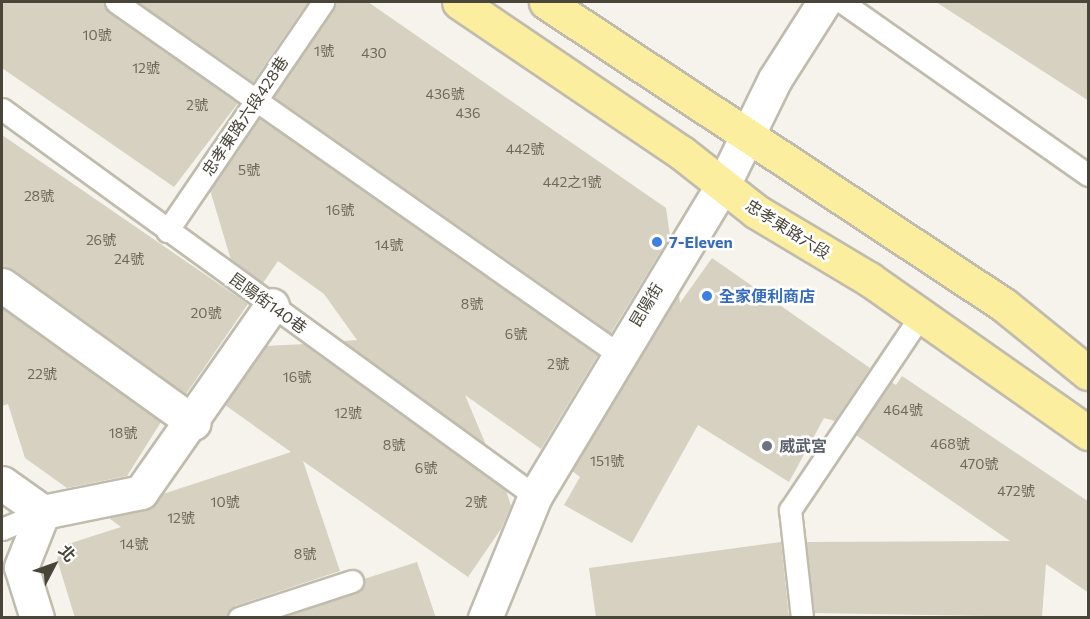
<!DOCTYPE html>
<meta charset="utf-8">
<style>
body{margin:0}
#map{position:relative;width:1090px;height:619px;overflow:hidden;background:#f5f3eb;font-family:Commissioner,"Noto Sans TC",sans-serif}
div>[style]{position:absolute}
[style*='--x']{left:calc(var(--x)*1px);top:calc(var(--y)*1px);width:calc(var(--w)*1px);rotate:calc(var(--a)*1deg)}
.building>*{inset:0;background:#d6d1c0}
.roads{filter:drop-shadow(2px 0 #c0bcad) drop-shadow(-2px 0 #c0bcad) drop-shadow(0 2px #c0bcad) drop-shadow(0 -2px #c0bcad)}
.service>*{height:21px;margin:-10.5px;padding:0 10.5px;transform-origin:10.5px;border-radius:10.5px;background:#fff}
.minor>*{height:33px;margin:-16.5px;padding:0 16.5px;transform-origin:16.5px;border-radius:16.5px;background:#fff}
.primary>*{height:33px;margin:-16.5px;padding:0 16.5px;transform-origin:16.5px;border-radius:16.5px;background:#fbee9e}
.dots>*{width:16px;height:16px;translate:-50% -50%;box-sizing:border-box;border:3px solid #fff;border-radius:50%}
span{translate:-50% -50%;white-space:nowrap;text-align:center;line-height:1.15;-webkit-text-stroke:5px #fff;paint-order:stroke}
.number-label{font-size:14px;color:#6c685b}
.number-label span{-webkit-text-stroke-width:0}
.street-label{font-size:16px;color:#494539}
.shop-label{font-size:16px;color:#366cbe;font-weight:700}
.left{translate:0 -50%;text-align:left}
.worship-label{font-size:16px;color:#5b616d;font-weight:700}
.frame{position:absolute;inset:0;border:3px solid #494539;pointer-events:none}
.north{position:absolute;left:24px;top:535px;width:60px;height:60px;-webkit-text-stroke:4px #fff;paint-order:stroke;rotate:49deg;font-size:16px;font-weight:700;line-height:24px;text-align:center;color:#494539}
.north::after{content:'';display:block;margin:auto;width:21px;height:27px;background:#494539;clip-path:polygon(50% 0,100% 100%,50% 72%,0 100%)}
</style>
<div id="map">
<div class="building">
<div style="clip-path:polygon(2px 2px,103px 2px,109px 12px,238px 103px,174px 187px,2px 68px)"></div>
<div style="clip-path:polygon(138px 2px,308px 2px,253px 82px)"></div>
<div style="clip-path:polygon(336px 2px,368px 2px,666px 208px,670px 236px,611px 333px,274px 97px)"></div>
<div style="clip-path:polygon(936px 2px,1089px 2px,1089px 101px)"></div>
<div style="clip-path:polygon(259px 118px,598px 355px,541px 449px,465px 395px,486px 445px,343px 341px,357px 340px,324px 294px,278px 261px,263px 283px,231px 260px,210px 190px)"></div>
<div style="clip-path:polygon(2px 135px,248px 304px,186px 394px,2px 267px)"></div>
<div style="clip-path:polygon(712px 258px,870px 368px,835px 421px,824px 418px,789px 482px,698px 425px,632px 543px,564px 505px,580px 477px,572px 471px,679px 295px,680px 303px)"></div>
<div style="clip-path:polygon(2px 308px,161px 422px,127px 476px,67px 488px,25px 458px,8px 404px,2px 406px)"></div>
<div style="clip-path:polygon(304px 344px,506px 490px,511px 506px,501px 529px,468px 577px,303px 461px,340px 571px,235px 606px,227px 618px,75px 618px,57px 559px,65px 545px,121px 527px,109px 518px,146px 510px,163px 494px,291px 452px,225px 405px,266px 346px)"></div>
<div style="clip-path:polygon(902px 376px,1089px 502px,1089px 593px,1046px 564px,1042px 617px,814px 613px,806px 542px,1010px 541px,856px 435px,891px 382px,896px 385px)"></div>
<div style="clip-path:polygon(781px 542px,789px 617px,596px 618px,589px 568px)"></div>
<div style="clip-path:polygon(417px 562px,436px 618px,282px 618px,356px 593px,364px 579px)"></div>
</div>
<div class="roads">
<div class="service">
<div style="--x:116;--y:2;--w:612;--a:35.02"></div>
<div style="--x:842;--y:2;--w:301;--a:35.1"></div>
<div style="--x:2;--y:109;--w:659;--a:35.98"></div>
<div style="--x:167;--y:231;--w:277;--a:-55.7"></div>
<div style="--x:2;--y:529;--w:44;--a:-22.5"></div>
<div style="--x:239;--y:618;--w:119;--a:-18.1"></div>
<div style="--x:802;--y:618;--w:109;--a:-96.3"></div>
<div style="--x:790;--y:510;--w:235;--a:-56.1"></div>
</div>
<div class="minor">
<div style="--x:2;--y:285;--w:236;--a:35.7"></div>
<div style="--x:2;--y:483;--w:50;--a:35.3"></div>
<div style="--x:43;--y:512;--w:100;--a:-11.5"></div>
<div style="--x:141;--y:492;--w:228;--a:-55"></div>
<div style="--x:37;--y:618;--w:53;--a:-107.4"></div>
<div style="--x:21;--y:567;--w:59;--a:-68.2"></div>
<div style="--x:485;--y:618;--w:132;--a:-67.7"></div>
<div style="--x:535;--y:496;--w:366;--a:-58.9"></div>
<div style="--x:724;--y:183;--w:116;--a:-63.9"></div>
<div style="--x:775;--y:79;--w:91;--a:-57.5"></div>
</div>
<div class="primary">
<div style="--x:459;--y:2;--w:269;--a:34.1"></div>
<div style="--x:682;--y:153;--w:95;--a:38.2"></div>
<div style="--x:757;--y:212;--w:131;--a:30.9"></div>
<div style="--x:869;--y:279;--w:268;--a:35.1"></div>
<div style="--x:546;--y:2;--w:549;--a:33.49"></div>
<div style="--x:1004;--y:305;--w:108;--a:39"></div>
</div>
</div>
<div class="dots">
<div style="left:657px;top:242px;background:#3f7fe0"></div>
<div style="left:707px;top:296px;background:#3f7fe0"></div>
<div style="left:767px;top:446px;background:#6b7280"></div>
</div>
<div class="number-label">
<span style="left:97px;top:35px">10號</span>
<span style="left:324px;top:51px">1號</span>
<span style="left:374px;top:53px">430</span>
<span style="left:146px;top:68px">12號</span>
<span style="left:445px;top:94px">436號</span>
<span style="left:197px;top:105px">2號</span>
<span style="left:468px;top:113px">436</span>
<span style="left:525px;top:149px">442號</span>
<span style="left:249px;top:170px">5號</span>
<span style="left:572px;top:182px">442之1號</span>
<span style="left:39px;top:196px">28號</span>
<span style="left:340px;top:210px">16號</span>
<span style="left:101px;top:240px">26號</span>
<span style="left:389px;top:245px">14號</span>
<span style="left:129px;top:259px">24號</span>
<span style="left:472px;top:304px">8號</span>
<span style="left:206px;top:313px">20號</span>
<span style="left:516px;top:334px">6號</span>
<span style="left:558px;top:364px">2號</span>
<span style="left:42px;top:374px">22號</span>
<span style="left:297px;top:377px">16號</span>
<span style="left:903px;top:410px">464號</span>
<span style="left:348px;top:413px">12號</span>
<span style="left:123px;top:433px">18號</span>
<span style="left:950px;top:444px">468號</span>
<span style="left:394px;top:445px">8號</span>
<span style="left:607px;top:461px">151號</span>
<span style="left:979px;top:464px">470號</span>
<span style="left:426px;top:468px">6號</span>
<span style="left:1016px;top:491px">472號</span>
<span style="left:225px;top:502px">10號</span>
<span style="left:476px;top:502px">2號</span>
<span style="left:181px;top:518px">12號</span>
<span style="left:134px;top:544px">14號</span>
<span style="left:305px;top:554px">8號</span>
</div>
<div class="street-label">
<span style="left:245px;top:116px;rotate:-56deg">忠孝東路六段428巷</span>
<span style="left:788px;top:229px;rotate:32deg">忠孝東路六段</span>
<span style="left:268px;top:303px;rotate:36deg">昆陽街140巷</span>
<span style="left:646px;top:305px;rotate:-59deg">昆陽街</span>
</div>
<div class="shop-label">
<span class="left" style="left:669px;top:242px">7-Eleven</span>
<span class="left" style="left:719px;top:296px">全家便利商店</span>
</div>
<div class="worship-label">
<span class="left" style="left:779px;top:446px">威武宮</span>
</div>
<div class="frame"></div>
<div class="north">北</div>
</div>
